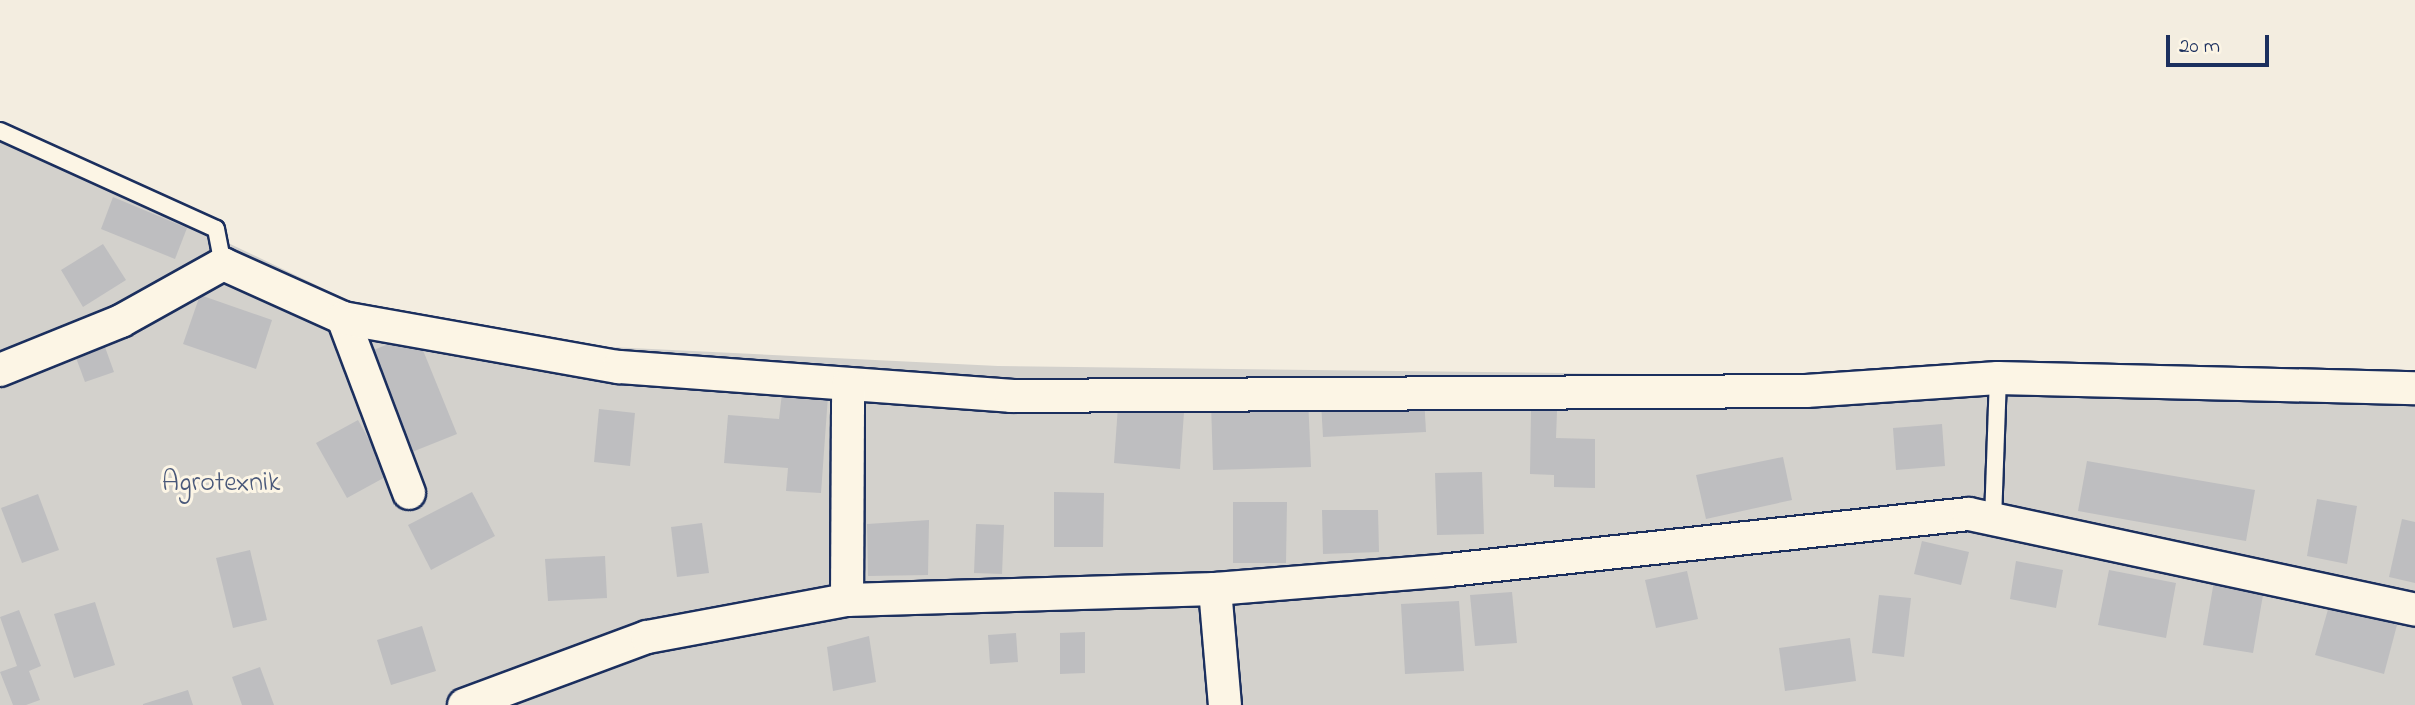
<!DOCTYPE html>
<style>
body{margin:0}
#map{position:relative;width:2415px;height:705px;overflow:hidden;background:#f3ede0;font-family:"Indie Flower",sans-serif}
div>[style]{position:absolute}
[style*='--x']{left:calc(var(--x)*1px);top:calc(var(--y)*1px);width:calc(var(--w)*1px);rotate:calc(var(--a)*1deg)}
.green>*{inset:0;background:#d3d1cc}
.building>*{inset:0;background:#bebec0}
.roads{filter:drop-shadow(2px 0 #1b2f5e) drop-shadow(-2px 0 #1b2f5e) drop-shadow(0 2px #1b2f5e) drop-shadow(0 -2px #1b2f5e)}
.lane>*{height:16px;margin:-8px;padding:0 8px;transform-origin:8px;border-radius:8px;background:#fcf5e5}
.street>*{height:32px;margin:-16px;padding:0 16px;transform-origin:16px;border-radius:16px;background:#fcf5e5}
span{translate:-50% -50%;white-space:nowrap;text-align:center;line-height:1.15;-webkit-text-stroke:6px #fcf5e5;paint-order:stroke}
.park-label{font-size:28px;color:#49587a}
.scale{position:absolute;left:2166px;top:35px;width:103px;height:32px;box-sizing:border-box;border:4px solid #1b2f5e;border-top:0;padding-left:9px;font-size:21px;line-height:24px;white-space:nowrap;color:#1b2f5e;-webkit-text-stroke:5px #fcf5e5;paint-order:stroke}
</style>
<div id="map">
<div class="green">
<div style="clip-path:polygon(0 134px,427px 338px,998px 366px,1717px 375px,2415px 373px,2415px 705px,0 705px)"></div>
</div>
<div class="building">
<div style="clip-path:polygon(113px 197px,187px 228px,175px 259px,101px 229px)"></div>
<div style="clip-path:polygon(103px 244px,126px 280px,83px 307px,61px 270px)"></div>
<div style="clip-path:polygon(200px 295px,272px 320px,256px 369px,183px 344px)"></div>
<div style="clip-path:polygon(416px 333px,457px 434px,402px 456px,361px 355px)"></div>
<div style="clip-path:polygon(101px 336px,114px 372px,85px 382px,72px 347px)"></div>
<div style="clip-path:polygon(782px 393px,828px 396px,821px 493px,786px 491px,788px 468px,724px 463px,728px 415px,779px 419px)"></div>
<div style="clip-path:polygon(1308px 397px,1311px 467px,1213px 470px,1211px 401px)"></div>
<div style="clip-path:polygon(1424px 397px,1426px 432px,1323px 437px,1321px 402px)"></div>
<div style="clip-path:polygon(1118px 406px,1184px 412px,1180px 469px,1114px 463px)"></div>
<div style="clip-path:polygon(599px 409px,635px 413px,630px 466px,594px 462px)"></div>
<div style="clip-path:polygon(1531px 411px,1557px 411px,1556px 438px,1595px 439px,1595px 488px,1554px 487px,1554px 475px,1530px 474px)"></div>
<div style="clip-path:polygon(358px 420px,389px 475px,347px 498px,316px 443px)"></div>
<div style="clip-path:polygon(1942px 424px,1945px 466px,1896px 470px,1893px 428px)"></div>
<div style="clip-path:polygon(1783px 457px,1792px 500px,1706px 519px,1696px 475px)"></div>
<div style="clip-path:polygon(2087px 461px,2255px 490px,2246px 541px,2078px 511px)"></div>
<div style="clip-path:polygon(1482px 472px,1484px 534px,1437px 535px,1435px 473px)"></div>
<div style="clip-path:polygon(472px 492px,495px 536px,431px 570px,408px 525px)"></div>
<div style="clip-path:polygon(1054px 492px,1104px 493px,1103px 547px,1054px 547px)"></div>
<div style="clip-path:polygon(38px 494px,59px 550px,22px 563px,1px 508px)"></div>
<div style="clip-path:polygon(2317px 499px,2357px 506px,2347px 564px,2307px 556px)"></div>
<div style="clip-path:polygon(1233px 502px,1287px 502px,1286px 563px,1233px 563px)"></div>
<div style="clip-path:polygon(1322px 510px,1378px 510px,1379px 552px,1323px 554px)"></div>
<div style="clip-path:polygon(2402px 519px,2415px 522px,2415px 583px,2389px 577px)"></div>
<div style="clip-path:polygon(929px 520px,928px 575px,868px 576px,867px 524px)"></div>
<div style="clip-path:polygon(702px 523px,709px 573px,677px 577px,671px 527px)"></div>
<div style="clip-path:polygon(976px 524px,1004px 525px,1002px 574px,974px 573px)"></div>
<div style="clip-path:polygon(1922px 541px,1969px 552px,1961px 585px,1914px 574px)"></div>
<div style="clip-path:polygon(250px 550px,267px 620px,233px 628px,216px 558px)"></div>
<div style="clip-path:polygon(605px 556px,607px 598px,548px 601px,545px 559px)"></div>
<div style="clip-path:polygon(2016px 561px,2063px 570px,2056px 608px,2010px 599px)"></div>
<div style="clip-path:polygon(2109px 570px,2176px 583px,2166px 638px,2098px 625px)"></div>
<div style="clip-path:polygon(1687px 571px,1698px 619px,1656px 628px,1645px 580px)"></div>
<div style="clip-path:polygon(2214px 581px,2264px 589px,2253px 653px,2203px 645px)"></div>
<div style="clip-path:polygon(1512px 592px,1517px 643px,1475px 646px,1470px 595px)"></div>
<div style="clip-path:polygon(1879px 595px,1911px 598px,1904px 657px,1872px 653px)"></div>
<div style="clip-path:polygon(1459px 601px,1464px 671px,1405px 674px,1401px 604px)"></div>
<div style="clip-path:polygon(95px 602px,115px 665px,74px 678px,54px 614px)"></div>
<div style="clip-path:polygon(2329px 606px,2397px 625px,2384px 674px,2315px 655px)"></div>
<div style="clip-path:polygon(19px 610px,41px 666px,29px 671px,40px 700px,26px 705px,13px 705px,0 672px,17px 666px,0 617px)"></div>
<div style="clip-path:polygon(422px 626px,436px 671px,391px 685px,377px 640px)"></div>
<div style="clip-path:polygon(1085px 632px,1085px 673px,1060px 674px,1060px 633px)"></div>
<div style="clip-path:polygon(1016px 633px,1018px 662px,990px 664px,988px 635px)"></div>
<div style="clip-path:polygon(869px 636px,876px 682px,833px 691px,827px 647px)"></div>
<div style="clip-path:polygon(1850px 638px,1856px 681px,1785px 691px,1779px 648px)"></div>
<div style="clip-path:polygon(260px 667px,274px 705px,242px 705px,232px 677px)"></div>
<div style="clip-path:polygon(188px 690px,193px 705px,143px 705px,143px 704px)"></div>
</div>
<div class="roads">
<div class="lane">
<div style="--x:0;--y:131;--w:237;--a:24.4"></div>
<div style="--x:216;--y:229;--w:36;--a:79"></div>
<div style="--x:1993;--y:520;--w:142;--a:-88"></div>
</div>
<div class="street">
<div style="--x:343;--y:318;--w:187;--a:69.3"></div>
<div style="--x:0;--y:370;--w:131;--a:-22"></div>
<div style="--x:121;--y:321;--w:117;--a:-29.2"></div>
<div style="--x:223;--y:264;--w:132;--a:24.2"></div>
<div style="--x:343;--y:318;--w:280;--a:10.1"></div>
<div style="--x:619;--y:367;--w:393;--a:4.2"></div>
<div style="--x:1011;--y:396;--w:795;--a:-0.36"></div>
<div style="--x:1806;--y:391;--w:192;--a:-3.9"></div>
<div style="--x:1998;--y:378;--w:417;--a:1.4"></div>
<div style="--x:1215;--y:589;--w:116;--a:85.1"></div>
<div style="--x:847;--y:600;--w:216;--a:-89.7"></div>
<div style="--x:464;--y:705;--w:195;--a:-20.4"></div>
<div style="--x:647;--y:637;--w:203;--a:-10.5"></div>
<div style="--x:847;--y:600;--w:368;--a:-1.7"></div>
<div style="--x:1215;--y:589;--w:235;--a:-4.6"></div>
<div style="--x:1449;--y:570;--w:523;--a:-6.15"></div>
<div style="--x:1969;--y:514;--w:456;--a:12.1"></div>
</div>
</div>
<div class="park-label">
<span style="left:221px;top:484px">Agrotexnik</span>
</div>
<div class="scale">20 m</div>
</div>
